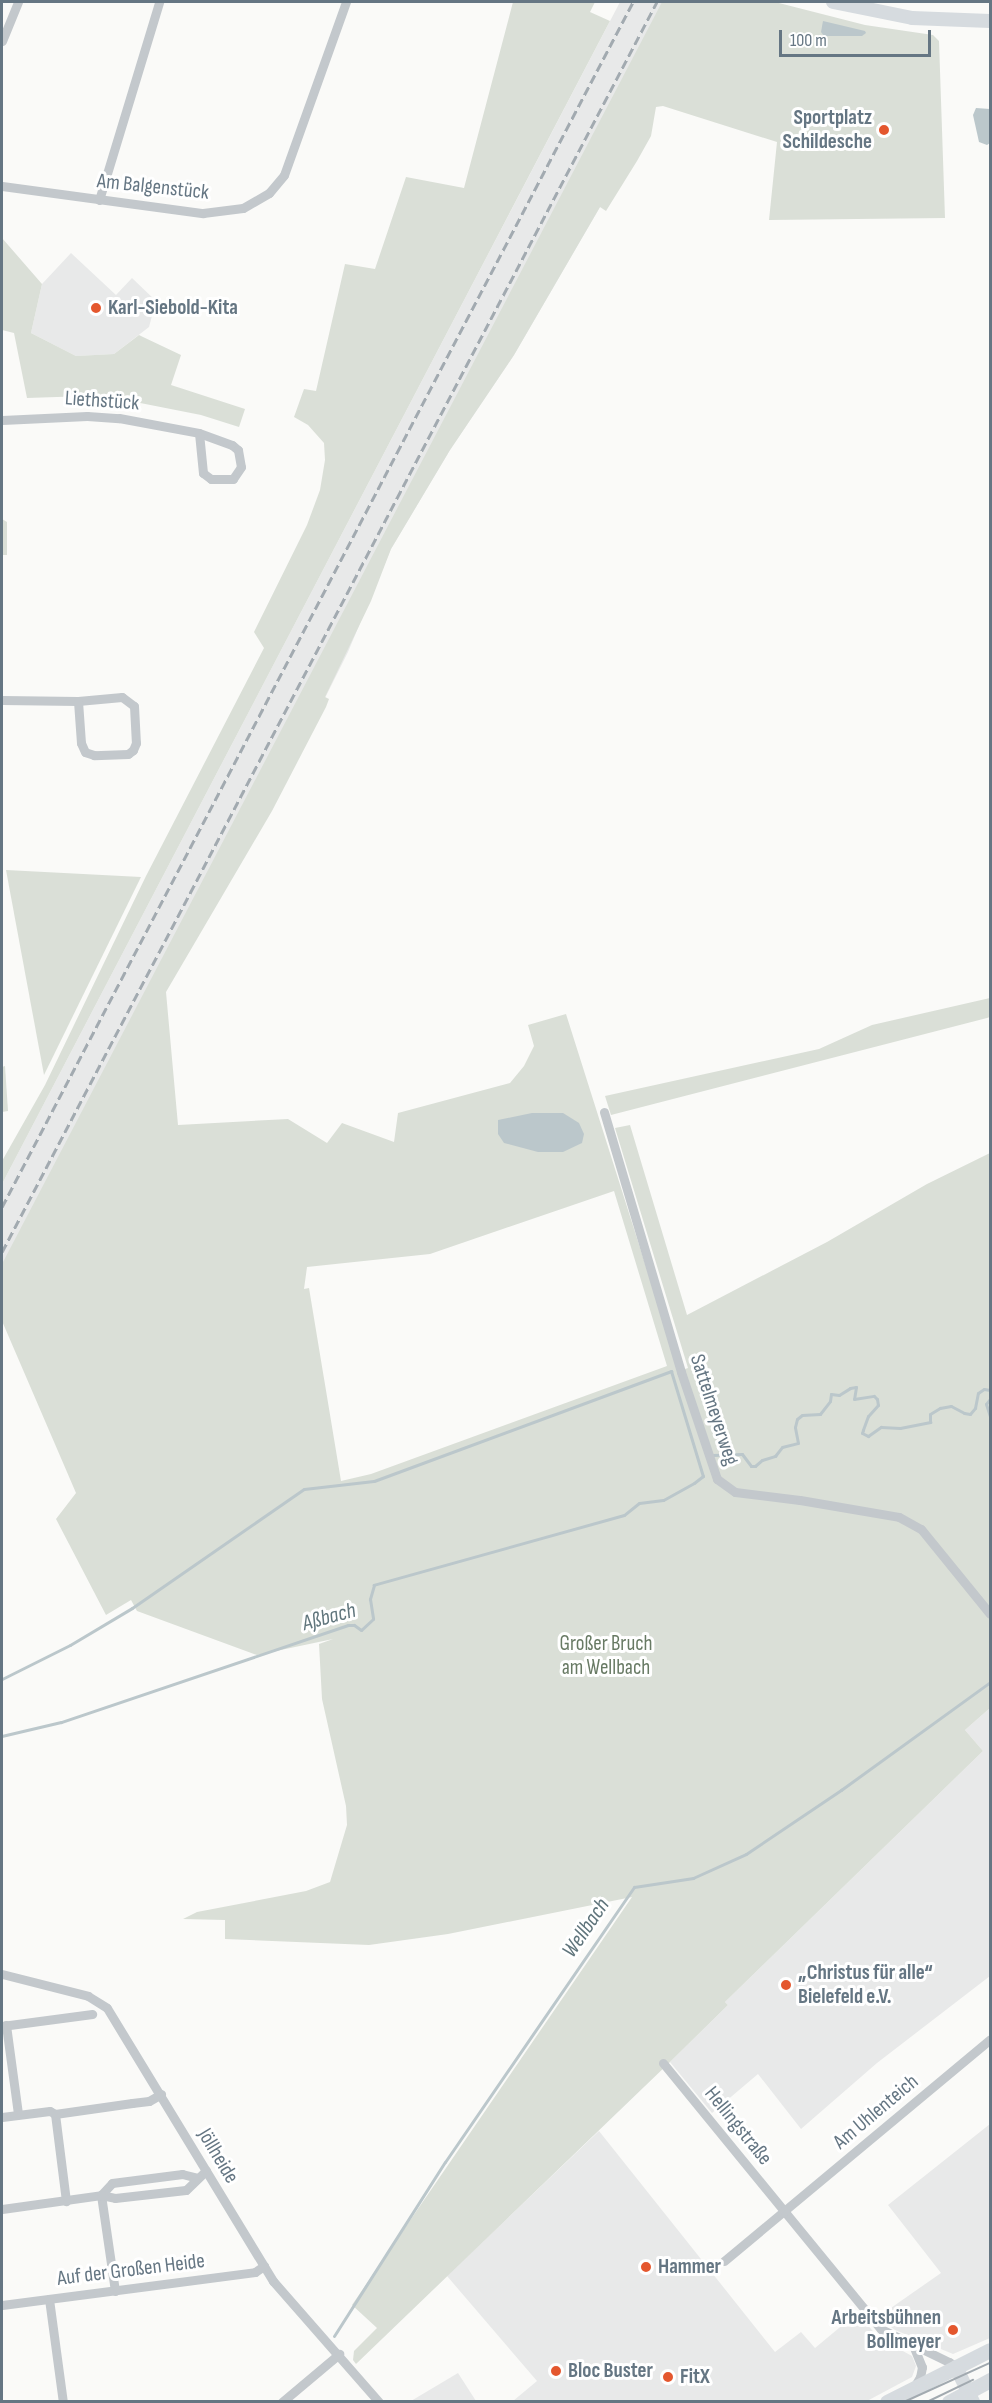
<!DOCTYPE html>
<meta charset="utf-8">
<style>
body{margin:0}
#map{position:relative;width:992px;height:2403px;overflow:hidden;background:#fafaf8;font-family:"Sofia Sans Condensed",sans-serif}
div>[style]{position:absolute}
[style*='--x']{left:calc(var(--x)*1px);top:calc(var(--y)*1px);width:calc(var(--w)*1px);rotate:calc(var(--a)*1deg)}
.built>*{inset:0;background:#e8e9e9}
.green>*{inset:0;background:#dadfd7}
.water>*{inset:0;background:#bbc7cb}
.stream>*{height:3px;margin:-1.5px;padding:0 1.5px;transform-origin:1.5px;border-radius:1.5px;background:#bbc7cb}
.street>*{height:9px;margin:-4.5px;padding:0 4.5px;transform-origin:4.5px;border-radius:4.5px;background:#c3c8cc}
.secondary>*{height:14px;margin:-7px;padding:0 7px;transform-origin:7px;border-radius:7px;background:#d6dbdf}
.primary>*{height:15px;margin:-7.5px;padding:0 7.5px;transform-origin:7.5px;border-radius:7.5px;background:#d6dbdf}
.tram>*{height:1.5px;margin:-0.75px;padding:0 0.75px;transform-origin:0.75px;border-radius:0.75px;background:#a2aab0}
.rail>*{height:3px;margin-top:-1.5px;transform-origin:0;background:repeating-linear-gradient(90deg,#a2aab0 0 9px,transparent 0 13.5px)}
.dots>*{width:16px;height:16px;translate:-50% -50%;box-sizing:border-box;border:3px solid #fff;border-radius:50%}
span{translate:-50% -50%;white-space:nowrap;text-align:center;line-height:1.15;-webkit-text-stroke:6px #fff;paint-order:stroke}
.poi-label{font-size:21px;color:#657683;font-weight:700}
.right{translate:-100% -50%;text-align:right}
.left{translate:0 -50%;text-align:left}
.street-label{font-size:21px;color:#657683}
.park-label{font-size:21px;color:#687a64}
.water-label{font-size:22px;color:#60757c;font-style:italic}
.frame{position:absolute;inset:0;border:3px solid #657683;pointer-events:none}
.scale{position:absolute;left:779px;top:30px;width:152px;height:27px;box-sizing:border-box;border:3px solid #657683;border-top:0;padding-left:8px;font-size:18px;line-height:21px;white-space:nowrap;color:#657683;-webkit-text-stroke:4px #fff;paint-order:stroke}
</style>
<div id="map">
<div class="built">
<div style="clip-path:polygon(620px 2px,670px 2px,600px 207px,514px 355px,450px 450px,391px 549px,348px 652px,296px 756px,182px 952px,2px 1289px,2px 1184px)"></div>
<div style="clip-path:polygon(71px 253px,116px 295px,132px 278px,156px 301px,149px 327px,114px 354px,76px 356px,31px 333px,42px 284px)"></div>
<div style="clip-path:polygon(990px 1708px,990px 1976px,877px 2063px,801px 2129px,758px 2074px,712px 2113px,670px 2062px,728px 2005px,725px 2002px,983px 1751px,965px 1730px)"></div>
<div style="clip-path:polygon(990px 2124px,990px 2338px,953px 2354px,895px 2330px,878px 2317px,941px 2273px,888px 2205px)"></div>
<div style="clip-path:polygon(599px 2131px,775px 2352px,801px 2332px,815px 2348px,857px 2313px,879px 2338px,912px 2356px,916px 2366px,912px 2377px,867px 2401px,513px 2401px,537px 2381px,447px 2276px)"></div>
<div style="clip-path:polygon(458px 2373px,476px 2401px,411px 2401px)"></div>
</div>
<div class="green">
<div style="clip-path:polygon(513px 2px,595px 2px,590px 12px,610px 21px,2px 1184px,2px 1161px,45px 1085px,146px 876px,264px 648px,254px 632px,307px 525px,320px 490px,325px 460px,324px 443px,308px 425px,294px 417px,304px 389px,316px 391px,345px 264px,375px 269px,406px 177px,464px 188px)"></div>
<div style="clip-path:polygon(evenodd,662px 2px,775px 2px,865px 25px,933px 35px,939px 41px,945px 218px,769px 220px,777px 142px,663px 106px,656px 107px,651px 136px,637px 161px,606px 211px,600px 207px,514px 355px,450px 450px,391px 549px,371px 601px,325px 697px,329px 699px,326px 707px,272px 811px,166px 992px,178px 1125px,288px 1119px,327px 1143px,342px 1123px,394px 1142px,398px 1113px,510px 1083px,524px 1066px,534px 1046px,528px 1025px,566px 1014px,679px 1371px,688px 1368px,615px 1128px,630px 1125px,687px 1315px,827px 1242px,927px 1184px,990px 1153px,990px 1708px,965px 1730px,983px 1751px,725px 2002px,728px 2005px,670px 2062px,356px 2364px,353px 2360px,354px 2351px,377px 2328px,352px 2305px,632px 1897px,448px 1934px,369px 1945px,225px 1939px,225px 1920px,183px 1919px,197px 1912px,306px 1891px,330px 1882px,347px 1825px,346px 1806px,322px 1699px,319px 1644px,333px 1639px,257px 1655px,137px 1611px,131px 1600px,106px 1615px,56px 1519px,76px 1493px,2px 1321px,2px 1264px,662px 2px,614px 1191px,667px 1366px,371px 1474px,341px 1481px,309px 1288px,304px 1289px,307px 1267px,430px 1254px,614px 1191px)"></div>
<div style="clip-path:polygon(2px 238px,42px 284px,31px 333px,76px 356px,114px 354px,139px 335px,143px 337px,181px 355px,171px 385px,245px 409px,239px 427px,201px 415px,120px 399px,87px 396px,27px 398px,14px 333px,2px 330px)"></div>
<div style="clip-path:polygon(2px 519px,7px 522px,7px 555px,2px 555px)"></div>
<div style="clip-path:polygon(6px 870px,141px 877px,44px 1075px)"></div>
<div style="clip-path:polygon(990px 998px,990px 1017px,987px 1018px,611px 1115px,605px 1096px,819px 1049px,872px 1025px)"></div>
<div style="clip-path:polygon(5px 1066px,8px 1111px,2px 1112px,2px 1067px)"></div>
</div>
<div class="water">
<div style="clip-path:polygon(823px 21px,865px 31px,866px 33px,862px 36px,824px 36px,821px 32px)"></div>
<div style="clip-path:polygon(976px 108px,990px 109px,990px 143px,987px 145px,979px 142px,973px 115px)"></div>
<div style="clip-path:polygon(532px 1113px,563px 1113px,579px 1123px,584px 1134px,582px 1143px,563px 1152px,538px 1152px,504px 1143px,498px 1134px,498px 1120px)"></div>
</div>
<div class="stream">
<div style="--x:990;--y:1399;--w:6;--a:129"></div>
<div style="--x:986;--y:1404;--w:13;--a:72"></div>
<div style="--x:713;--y:1455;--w:29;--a:-2"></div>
<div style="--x:742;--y:1454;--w:15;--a:53"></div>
<div style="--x:751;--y:1466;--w:4;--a:0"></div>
<div style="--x:755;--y:1466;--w:9;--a:-41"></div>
<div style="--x:762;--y:1460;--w:14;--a:-17"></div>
<div style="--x:775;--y:1456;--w:11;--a:-52"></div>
<div style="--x:782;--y:1447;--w:16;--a:-14"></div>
<div style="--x:798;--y:1443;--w:16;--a:-101"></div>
<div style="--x:795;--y:1427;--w:8;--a:-76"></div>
<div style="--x:797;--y:1419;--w:6;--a:-39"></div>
<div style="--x:802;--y:1415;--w:18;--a:-3"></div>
<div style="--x:820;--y:1414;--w:16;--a:-52"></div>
<div style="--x:830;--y:1401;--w:7;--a:-82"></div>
<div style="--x:831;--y:1394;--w:8;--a:7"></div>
<div style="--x:839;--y:1395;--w:13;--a:-32"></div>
<div style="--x:850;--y:1388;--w:6;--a:-9"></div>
<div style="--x:856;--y:1387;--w:12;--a:99"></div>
<div style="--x:854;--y:1399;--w:20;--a:-9"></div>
<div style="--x:874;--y:1396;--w:4;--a:45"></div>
<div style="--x:877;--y:1399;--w:6;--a:81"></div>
<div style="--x:878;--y:1405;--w:15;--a:132"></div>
<div style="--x:868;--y:1416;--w:15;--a:110"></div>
<div style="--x:863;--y:1430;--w:3;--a:108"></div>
<div style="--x:862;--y:1433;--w:7;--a:27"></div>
<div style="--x:868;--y:1436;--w:16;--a:-35"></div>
<div style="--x:881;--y:1427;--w:19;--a:3"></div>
<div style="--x:900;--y:1428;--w:31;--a:-11"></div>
<div style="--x:930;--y:1422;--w:8;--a:-90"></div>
<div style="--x:930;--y:1414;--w:12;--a:-31"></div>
<div style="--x:940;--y:1408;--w:11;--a:-10"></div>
<div style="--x:951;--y:1406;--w:15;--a:28"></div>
<div style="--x:964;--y:1413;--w:6;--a:9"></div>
<div style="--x:970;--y:1414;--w:8;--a:-50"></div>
<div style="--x:975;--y:1408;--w:15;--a:-79"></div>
<div style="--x:978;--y:1393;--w:7;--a:-34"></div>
<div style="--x:984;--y:1389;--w:6;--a:9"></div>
<div style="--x:2;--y:1679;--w:76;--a:-26.6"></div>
<div style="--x:70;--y:1645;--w:72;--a:-30.8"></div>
<div style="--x:132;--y:1608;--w:209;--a:-34.7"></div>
<div style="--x:304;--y:1489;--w:70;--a:-6.5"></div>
<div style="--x:374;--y:1481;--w:317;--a:-20.3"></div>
<div style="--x:671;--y:1371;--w:110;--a:73.1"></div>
<div style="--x:703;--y:1476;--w:11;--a:142"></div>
<div style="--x:694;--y:1483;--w:35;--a:151"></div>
<div style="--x:663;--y:1500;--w:24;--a:173"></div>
<div style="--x:639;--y:1503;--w:19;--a:141"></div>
<div style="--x:624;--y:1515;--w:260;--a:164.4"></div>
<div style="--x:374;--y:1585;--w:15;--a:106"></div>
<div style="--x:370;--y:1599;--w:20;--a:81"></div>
<div style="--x:373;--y:1619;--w:16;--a:137"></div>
<div style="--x:361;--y:1630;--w:9;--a:-144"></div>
<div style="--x:354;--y:1625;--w:6;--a:180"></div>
<div style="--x:348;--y:1625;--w:303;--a:161.3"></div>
<div style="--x:61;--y:1722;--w:61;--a:166.7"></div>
<div style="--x:334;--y:2336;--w:206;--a:-57.5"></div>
<div style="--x:445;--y:2162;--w:334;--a:-55.5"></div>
<div style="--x:634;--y:1887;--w:60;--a:-8.7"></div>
<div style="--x:693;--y:1878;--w:58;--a:-24.4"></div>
<div style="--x:746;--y:1854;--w:115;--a:-34"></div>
<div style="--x:841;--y:1790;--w:184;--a:-35.9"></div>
</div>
<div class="street">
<div style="--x:2;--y:41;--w:42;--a:-67.7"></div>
<div style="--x:2;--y:186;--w:203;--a:7.7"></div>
<div style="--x:203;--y:213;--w:40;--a:-7.1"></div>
<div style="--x:243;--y:208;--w:30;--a:-30"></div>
<div style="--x:269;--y:193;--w:23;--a:-50"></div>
<div style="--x:284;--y:175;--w:184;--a:-70.3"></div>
<div style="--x:99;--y:200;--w:207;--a:-73.1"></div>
<div style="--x:2;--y:420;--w:85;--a:-2.7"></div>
<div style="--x:87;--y:416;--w:32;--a:4"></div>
<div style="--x:119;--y:418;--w:81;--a:10.6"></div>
<div style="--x:199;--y:433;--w:35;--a:20"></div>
<div style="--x:232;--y:445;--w:8;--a:40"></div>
<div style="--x:238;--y:450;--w:17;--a:80"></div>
<div style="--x:241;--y:467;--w:14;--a:124"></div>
<div style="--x:233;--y:479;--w:22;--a:180"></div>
<div style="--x:211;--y:479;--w:10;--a:-143"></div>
<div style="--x:203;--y:473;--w:40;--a:-95.7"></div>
<div style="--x:2;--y:700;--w:76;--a:0.8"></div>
<div style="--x:78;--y:701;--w:44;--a:-5.2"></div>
<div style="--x:122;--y:697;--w:15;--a:37"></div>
<div style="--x:134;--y:706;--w:37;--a:87"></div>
<div style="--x:136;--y:743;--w:8;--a:113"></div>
<div style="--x:133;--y:750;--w:6;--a:141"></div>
<div style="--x:128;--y:754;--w:34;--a:178"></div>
<div style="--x:94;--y:755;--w:9;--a:-162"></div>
<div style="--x:85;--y:752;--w:10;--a:-114"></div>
<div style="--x:81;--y:743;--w:42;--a:-94.1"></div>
<div style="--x:604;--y:1112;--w:271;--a:73.5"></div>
<div style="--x:681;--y:1372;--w:113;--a:71.4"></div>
<div style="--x:717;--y:1479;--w:22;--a:36"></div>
<div style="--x:735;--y:1492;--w:65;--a:7"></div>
<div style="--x:800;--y:1500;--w:100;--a:9.7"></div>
<div style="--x:899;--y:1517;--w:25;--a:29"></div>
<div style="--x:921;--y:1529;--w:109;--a:50.9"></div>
<div style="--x:2;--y:1974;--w:89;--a:14.3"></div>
<div style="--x:88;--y:1996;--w:22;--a:32"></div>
<div style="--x:107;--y:2008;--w:320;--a:58.7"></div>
<div style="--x:273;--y:2281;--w:161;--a:48.8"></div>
<div style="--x:6;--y:2025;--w:90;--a:82.3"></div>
<div style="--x:2;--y:2026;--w:91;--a:-7.6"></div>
<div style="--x:663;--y:2063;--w:344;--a:50.7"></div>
<div style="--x:881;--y:2329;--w:76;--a:25.9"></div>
<div style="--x:949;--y:2362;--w:9;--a:36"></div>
<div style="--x:55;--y:2114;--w:88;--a:82.8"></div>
<div style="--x:2;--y:2117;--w:48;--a:-7.1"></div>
<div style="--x:50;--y:2111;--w:6;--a:31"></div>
<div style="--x:55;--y:2114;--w:78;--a:-8.1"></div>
<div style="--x:132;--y:2103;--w:17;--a:-7"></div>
<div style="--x:149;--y:2101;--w:14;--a:-30"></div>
<div style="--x:101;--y:2195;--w:16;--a:-47"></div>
<div style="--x:112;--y:2183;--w:71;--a:-7.3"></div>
<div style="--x:182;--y:2174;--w:16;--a:14"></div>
<div style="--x:101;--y:2195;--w:97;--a:81.7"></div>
<div style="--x:2;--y:2209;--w:100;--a:-8"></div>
<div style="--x:101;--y:2195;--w:14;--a:12"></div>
<div style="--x:115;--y:2198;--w:71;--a:-6.4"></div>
<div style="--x:186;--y:2190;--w:28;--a:-44"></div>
<div style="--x:724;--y:2261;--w:346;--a:-39.8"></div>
<div style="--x:49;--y:2299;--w:104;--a:82.3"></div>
<div style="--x:2;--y:2305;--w:255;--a:-7.4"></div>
<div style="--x:255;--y:2272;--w:11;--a:-34"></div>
<div style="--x:913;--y:2345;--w:24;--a:68"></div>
<div style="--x:922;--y:2367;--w:10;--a:101"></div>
<div style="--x:920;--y:2377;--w:12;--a:121"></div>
<div style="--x:282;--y:2402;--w:75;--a:-40.1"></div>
</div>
<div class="secondary">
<div style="--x:833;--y:2;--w:81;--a:11.4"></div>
<div style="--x:912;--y:18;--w:78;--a:2.2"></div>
<div style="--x:956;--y:2367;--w:39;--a:64"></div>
</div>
<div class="primary">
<div style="--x:887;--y:2402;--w:115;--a:-26.8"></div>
<div style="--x:949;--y:2402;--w:47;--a:-28.2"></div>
</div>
<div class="tram">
<div style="--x:904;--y:2402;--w:94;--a:-24.4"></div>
<div style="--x:927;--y:2402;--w:51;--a:-25.6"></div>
</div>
<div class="rail">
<div style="--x:2;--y:1207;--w:1360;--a:-62.36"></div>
<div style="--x:2;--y:1252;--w:1411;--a:-62.35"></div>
</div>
<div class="dots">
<div style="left:884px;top:130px;background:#e4572e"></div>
<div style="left:96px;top:308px;background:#e4572e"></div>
<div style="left:786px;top:1985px;background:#e4572e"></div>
<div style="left:646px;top:2267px;background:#e4572e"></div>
<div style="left:953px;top:2330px;background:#e4572e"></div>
<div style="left:556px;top:2371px;background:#e4572e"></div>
<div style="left:668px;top:2377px;background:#e4572e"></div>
</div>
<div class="poi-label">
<span class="right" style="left:872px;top:130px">Sportplatz<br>Schildesche</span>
<span class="left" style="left:108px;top:308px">Karl-Siebold-Kita</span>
<span class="left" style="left:798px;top:1985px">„Christus für alle“<br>Bielefeld e.V.</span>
<span class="left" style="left:658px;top:2267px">Hammer</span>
<span class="right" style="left:941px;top:2330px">Arbeitsbühnen<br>Bollmeyer</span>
<span class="left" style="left:568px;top:2371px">Bloc Buster</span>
<span class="left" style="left:680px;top:2377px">FitX</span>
</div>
<div class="street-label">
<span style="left:153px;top:187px;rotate:6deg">Am Balgenstück</span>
<span style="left:102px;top:401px;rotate:4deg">Liethstück</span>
<span style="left:714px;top:1410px;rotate:72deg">Sattelmeyerweg</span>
<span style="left:876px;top:2112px;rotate:-40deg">Am Uhlenteich</span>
<span style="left:738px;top:2126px;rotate:51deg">Hellingstraße</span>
<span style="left:218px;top:2156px;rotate:59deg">Jöllheide</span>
<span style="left:131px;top:2270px;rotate:-7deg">Auf der Großen Heide</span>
</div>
<div class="park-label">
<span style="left:606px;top:1656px">Großer Bruch<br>am Wellbach</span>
</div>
<div class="water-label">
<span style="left:329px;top:1617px;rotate:-15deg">Aßbach</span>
<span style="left:586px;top:1928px;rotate:-56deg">Wellbach</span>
</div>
<div class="frame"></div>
<div class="scale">100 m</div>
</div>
